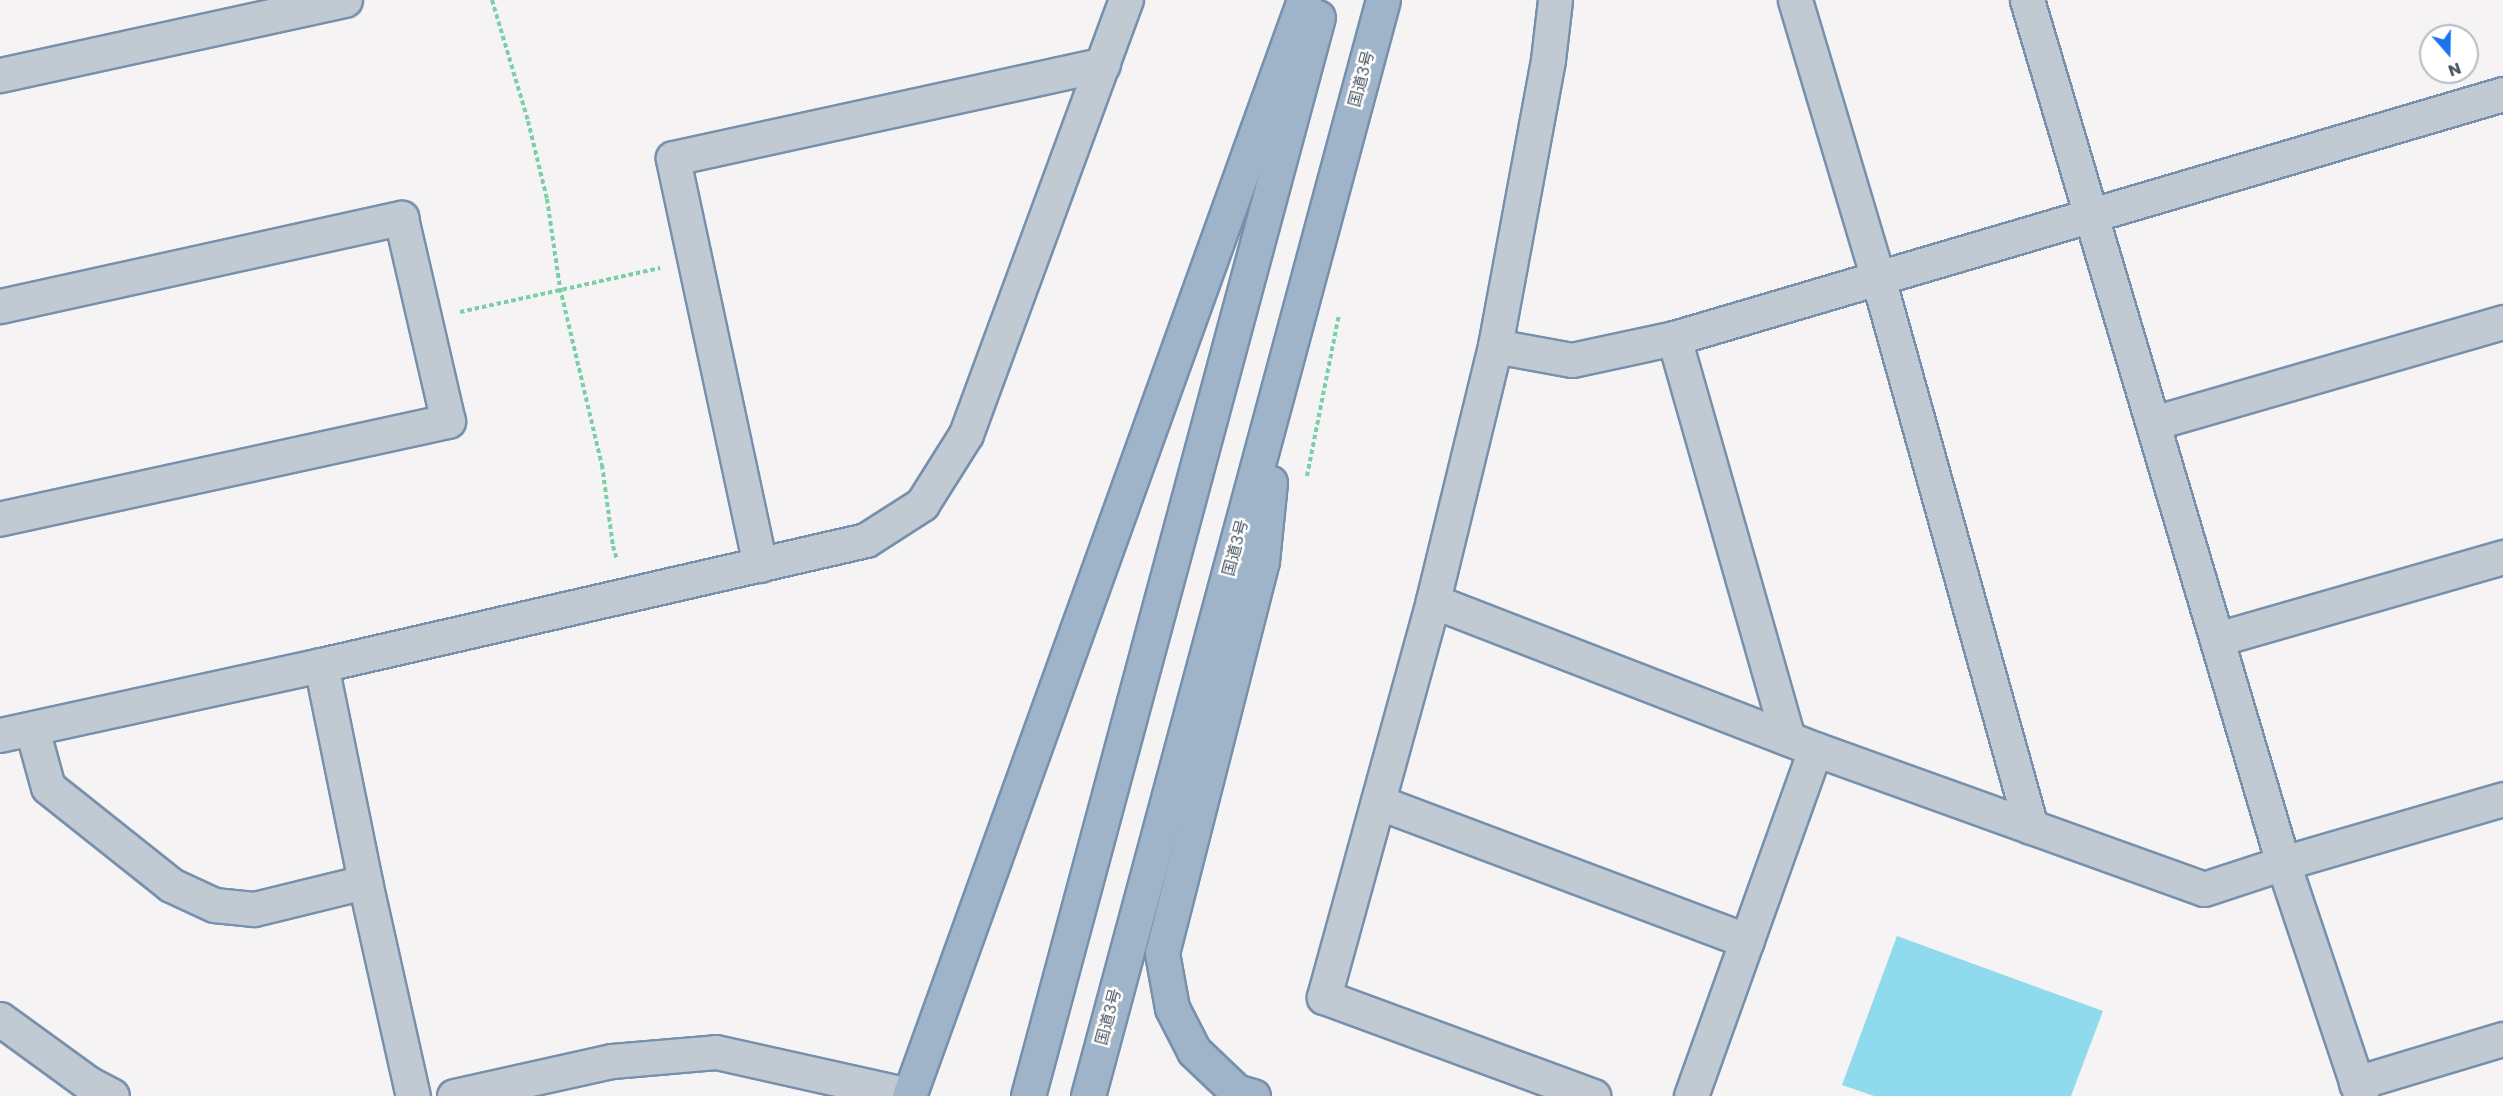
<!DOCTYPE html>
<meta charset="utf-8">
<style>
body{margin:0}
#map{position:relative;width:2503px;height:1096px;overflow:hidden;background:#f5f3f3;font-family:Poppins,"Noto Sans JP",sans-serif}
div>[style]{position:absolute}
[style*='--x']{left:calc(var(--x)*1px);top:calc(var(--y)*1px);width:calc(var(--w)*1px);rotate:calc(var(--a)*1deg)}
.water>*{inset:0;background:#90daee}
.path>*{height:4px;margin-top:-2px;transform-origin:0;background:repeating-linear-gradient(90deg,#7ad0a6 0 4.5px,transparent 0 7.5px)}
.roads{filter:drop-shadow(2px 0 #7690ad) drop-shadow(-2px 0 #7690ad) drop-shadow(0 2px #7690ad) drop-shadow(0 -2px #7690ad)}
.minor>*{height:33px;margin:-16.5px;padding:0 16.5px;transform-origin:16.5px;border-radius:16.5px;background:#c1cad2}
.tertiary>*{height:33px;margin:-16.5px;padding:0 16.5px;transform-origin:16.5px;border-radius:16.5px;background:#c1cad2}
.trunk>*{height:33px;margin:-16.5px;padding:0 16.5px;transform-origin:16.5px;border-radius:16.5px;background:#9fb4c9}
span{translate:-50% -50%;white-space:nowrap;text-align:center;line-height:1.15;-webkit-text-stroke:5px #fff;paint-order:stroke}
.street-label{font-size:16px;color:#4a5661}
.north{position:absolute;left:2419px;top:24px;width:60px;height:60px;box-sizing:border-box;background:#fff;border:2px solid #b7bbc0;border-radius:50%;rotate:160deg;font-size:16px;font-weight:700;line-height:24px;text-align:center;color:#4a5661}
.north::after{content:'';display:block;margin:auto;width:21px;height:27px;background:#1a73e8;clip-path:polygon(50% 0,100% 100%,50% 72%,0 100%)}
</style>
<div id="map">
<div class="water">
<div style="clip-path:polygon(1897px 936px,2103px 1011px,2071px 1096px,1874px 1096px,1842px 1085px)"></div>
</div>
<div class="path">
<div style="--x:492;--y:0;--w:126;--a:73.4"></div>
<div style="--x:528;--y:121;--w:80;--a:76.3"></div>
<div style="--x:547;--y:199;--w:90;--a:81.7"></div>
<div style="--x:560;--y:288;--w:182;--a:76.7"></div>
<div style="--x:602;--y:465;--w:82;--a:82.3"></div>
<div style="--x:613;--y:546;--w:15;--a:74"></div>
<div style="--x:460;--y:312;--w:205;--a:-12.4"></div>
<div style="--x:1307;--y:476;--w:164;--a:-78.8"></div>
</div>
<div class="roads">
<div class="minor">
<div style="--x:1555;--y:0;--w:60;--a:96.7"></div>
<div style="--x:1548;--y:60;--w:291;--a:100.5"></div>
<div style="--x:1495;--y:346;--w:262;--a:103.7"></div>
<div style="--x:1433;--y:601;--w:411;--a:105.4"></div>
<div style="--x:1324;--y:997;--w:287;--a:20.2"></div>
<div style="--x:1795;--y:0;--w:290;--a:73.4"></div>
<div style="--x:1878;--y:278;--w:570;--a:74.43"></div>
<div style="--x:0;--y:75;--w:353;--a:-12.3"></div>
<div style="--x:0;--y:306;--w:411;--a:-12.4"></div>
<div style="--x:401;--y:218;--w:208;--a:77"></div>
<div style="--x:448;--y:421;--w:459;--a:167.7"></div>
<div style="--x:1674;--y:338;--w:416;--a:74.1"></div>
<div style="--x:1495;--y:346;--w:78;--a:10.3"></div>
<div style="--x:1572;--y:360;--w:104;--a:-12.2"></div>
<div style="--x:1674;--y:338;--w:864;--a:-16.4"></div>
<div style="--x:2153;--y:423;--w:364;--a:-16.1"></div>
<div style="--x:760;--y:565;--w:416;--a:-102.1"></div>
<div style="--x:673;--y:158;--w:440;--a:-12.3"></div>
<div style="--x:1433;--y:601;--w:410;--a:21.2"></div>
<div style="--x:1815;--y:749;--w:413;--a:19.8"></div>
<div style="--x:2204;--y:889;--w:83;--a:-18.2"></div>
<div style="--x:2283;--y:863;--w:246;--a:71.5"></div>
<div style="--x:2217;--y:639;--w:298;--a:-16"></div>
<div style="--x:321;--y:665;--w:221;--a:78.5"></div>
<div style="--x:365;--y:882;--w:219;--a:77.4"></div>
<div style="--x:32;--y:729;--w:60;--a:74.6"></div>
<div style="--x:48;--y:787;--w:157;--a:38.5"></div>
<div style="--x:171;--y:885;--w:47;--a:24.9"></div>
<div style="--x:214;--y:905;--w:40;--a:5.7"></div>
<div style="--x:254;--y:909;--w:114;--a:-13.7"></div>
<div style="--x:0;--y:735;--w:329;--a:-12.3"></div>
<div style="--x:321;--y:665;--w:559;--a:-12.92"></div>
<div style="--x:866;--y:540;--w:67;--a:-32.7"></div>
<div style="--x:922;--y:504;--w:83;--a:-57.8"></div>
<div style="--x:966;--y:434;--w:463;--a:-69.8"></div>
<div style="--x:1378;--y:802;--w:394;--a:20.6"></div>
<div style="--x:2356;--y:1083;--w:153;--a:-16.7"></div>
<div style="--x:1691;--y:1096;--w:368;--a:-70.3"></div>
</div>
<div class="tertiary">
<div style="--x:2027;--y:0;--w:900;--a:73.48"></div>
<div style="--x:2283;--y:863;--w:229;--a:-16.2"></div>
<div style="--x:0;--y:1019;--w:109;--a:36"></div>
<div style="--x:88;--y:1083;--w:27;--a:28"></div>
<div style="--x:454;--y:1096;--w:162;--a:-12.5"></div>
<div style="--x:612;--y:1061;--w:104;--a:-4.9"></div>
<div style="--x:716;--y:1052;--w:198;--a:12.6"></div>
</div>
<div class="trunk">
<div style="--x:909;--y:1096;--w:1165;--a:-70.18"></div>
<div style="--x:1028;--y:1096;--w:1117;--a:-74.96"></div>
<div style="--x:1088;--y:1096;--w:1135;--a:-74.94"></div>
<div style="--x:1253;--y:1096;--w:18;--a:-164"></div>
<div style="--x:1236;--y:1091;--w:58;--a:-136.4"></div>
<div style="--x:1194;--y:1051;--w:48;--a:-117.1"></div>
<div style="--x:1172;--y:1008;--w:56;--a:-100.3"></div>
<div style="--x:1162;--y:953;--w:405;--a:-75.7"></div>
<div style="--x:1262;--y:561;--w:79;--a:-84.2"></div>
</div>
</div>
<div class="street-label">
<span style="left:1362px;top:79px;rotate:-75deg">国道3号</span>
<span style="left:1236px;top:548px;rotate:-75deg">国道3号</span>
<span style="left:1109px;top:1017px;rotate:-75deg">国道3号</span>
</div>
<div class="north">N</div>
</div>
